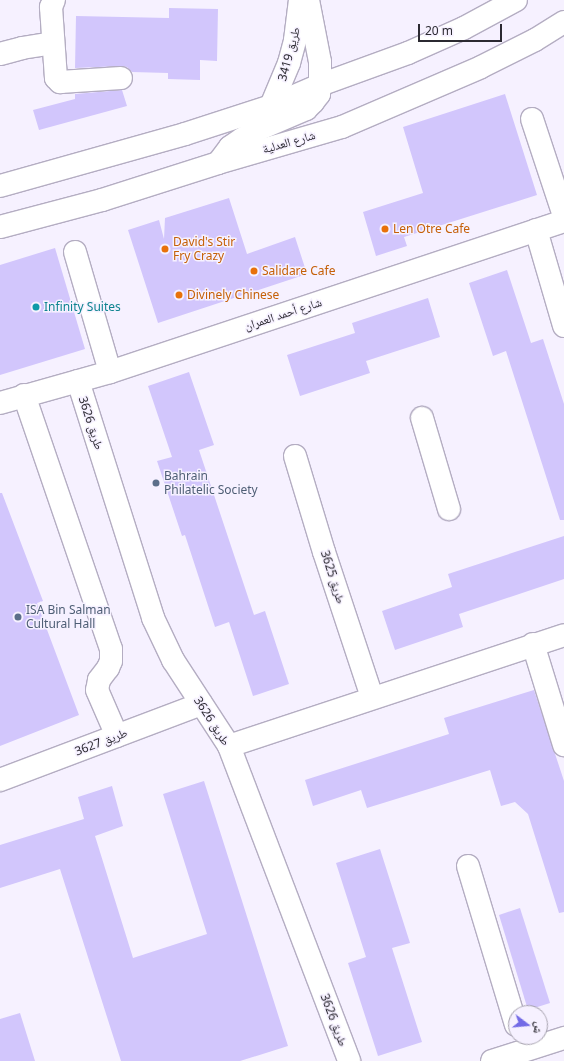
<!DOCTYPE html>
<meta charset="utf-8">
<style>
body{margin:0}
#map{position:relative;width:564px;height:1061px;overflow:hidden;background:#f6f1ff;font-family:"Noto Sans","Noto Naskh Arabic",sans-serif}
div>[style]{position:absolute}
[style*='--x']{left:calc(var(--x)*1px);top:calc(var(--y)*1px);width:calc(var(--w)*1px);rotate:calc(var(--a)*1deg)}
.building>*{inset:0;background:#d2c6fc}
.roads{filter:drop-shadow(1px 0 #b4adc2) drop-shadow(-1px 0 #b4adc2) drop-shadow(0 1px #b4adc2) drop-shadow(0 -1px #b4adc2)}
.minor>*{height:22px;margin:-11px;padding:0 11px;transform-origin:11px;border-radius:11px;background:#fff}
.major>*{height:22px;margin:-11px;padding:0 11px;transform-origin:11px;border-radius:11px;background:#fff}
.dots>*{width:11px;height:11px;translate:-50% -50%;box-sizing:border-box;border:2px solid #f6f1ff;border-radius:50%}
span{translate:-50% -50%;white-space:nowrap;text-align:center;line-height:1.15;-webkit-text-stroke:3px #f6f1ff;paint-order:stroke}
.street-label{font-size:12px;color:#2b2931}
.food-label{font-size:12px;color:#c56008}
.left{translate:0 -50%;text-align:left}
.culture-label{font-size:12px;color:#0d838f}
.service-label{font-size:12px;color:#4e5e75}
.north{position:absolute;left:508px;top:1005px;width:40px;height:40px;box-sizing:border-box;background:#f6f1ff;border:1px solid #a5a1ad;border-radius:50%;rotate:106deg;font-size:11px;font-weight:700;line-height:16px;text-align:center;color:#2b2931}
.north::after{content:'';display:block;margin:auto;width:14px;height:18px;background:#736be6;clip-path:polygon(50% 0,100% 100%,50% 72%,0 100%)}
.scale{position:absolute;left:418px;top:24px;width:84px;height:18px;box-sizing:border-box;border:2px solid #2b2931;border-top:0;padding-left:5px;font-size:12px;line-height:14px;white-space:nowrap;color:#2b2931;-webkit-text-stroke:3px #f6f1ff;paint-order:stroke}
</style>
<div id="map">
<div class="building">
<div style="clip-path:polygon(169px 8px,218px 9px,217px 61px,200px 60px,200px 80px,168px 79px,168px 73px,132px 72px,127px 67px,121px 66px,75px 68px,76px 16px,169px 18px)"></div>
<div style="clip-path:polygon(122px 90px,127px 106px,39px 130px,33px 110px,75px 99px,75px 94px)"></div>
<div style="clip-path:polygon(505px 94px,537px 195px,404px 237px,407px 246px,376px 256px,363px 212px,423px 193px,403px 127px)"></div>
<div style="clip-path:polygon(229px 198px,247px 254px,295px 237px,307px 274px,158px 323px,128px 230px,159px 220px,164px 239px,165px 218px)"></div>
<div style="clip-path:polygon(55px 248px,85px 349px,0 375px,0 265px)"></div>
<div style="clip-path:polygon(507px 270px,531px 343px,543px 339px,564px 404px,564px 520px,560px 520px,506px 351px,493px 356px,469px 283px)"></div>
<div style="clip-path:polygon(428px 298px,440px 337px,366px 361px,370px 373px,300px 396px,287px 355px,355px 333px,352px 323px)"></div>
<div style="clip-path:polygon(189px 372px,214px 445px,199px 450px,254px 615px,265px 611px,289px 684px,253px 696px,229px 622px,215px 627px,185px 535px,182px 536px,157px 461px,172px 457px,148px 386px)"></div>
<div style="clip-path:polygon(0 493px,2px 493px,43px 601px,37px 603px,79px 715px,0 746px)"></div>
<div style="clip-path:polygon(564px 536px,564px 579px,459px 614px,463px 627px,395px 650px,382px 611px,452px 587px,448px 574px)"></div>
<div style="clip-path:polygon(534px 690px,564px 781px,564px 912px,559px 913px,528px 814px,515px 802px,501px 806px,490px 770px,367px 808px,361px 790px,313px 806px,305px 780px,449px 734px,444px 718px)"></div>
<div style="clip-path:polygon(204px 781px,288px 1046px,240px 1061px,121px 1061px,60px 869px,0 888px,0 845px,84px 819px,78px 797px,112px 786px,123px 826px,95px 836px,133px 958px,207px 934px,163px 794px)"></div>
<div style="clip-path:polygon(380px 849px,410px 943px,392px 948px,422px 1042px,378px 1056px,348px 963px,366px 957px,336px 863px)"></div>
<div style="clip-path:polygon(520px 908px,550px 1003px,528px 1010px,499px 915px)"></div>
<div style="clip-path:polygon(20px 1013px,35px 1061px,0 1061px,0 1019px)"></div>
</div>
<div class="roads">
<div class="minor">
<div style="--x:54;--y:0;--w:8;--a:113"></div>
<div style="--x:51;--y:7;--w:71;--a:86"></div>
<div style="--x:56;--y:78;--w:6;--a:45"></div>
<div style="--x:60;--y:82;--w:61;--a:-3.8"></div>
<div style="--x:308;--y:0;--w:63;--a:79"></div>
<div style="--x:320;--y:62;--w:23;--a:90"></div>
<div style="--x:0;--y:54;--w:23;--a:-15"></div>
<div style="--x:22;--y:48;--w:31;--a:-9"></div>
<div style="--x:271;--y:106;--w:47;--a:-67.3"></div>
<div style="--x:289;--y:63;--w:24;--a:-75"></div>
<div style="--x:295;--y:40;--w:40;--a:-82.9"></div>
<div style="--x:532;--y:119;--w:102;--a:71.7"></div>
<div style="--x:536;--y:230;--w:100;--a:73.7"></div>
<div style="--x:75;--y:252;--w:125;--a:73.7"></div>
<div style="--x:78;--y:381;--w:249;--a:72.4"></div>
<div style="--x:153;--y:618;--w:47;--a:64.5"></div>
<div style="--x:173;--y:660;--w:103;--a:56.9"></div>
<div style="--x:229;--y:746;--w:337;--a:69.1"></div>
<div style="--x:24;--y:395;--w:268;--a:71.1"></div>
<div style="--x:111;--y:649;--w:12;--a:90"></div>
<div style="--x:111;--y:661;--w:8;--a:113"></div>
<div style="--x:108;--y:668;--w:15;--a:127"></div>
<div style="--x:99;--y:680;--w:10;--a:101"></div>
<div style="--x:97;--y:690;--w:50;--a:66.5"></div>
<div style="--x:0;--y:403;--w:114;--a:-15.7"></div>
<div style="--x:110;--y:372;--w:478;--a:-18.4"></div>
<div style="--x:422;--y:418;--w:95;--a:73.5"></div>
<div style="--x:295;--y:456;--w:100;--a:73.2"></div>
<div style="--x:324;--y:552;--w:153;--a:71.7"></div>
<div style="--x:533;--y:644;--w:106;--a:72.9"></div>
<div style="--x:229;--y:746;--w:353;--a:-18.3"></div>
<div style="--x:0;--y:780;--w:215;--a:-20.7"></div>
<div style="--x:468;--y:866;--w:166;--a:73.2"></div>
<div style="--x:492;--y:1061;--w:76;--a:-17.7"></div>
</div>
<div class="major">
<div style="--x:218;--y:163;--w:20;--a:-53"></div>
<div style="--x:230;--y:147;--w:14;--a:-34"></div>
<div style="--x:242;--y:139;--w:15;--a:-32"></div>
<div style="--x:255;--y:131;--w:56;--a:-23.3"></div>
<div style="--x:306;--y:109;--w:10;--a:-45"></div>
<div style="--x:313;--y:102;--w:10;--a:-53"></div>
<div style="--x:319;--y:94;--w:9;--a:-84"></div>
<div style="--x:0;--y:186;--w:192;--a:-15.7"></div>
<div style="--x:185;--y:134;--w:90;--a:-18"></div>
<div style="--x:271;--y:106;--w:53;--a:-23.2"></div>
<div style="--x:320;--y:85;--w:94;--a:-20"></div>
<div style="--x:408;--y:53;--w:61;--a:-24.1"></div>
<div style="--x:464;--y:28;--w:59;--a:-28.3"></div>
<div style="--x:0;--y:227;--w:106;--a:-14.8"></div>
<div style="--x:102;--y:200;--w:122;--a:-17.7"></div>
<div style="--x:218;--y:163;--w:129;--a:-16.2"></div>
<div style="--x:342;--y:127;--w:151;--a:-23.3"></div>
<div style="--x:481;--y:67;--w:60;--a:-26.6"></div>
<div style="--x:535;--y:40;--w:34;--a:-32"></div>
</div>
</div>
<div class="dots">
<div style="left:385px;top:229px;background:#e8710a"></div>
<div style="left:165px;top:249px;background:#e8710a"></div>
<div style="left:254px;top:271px;background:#e8710a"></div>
<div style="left:179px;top:295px;background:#e8710a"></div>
<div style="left:36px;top:307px;background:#0f9aa8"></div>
<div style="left:156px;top:483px;background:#5c6f8a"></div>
<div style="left:18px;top:617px;background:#5c6f8a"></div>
</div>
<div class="street-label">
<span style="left:289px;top:54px;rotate:-75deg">طريق 3419</span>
<span style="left:289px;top:142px;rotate:-16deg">شارع العدلية</span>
<span style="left:283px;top:314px;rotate:-18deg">شارع أحمد العمران</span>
<span style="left:91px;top:423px;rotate:72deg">طريق 3626</span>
<span style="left:333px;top:577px;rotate:72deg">طريق 3625</span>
<span style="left:212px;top:721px;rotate:57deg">طريق 3626</span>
<span style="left:101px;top:742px;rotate:-21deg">طريق 3627</span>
<span style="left:334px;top:1020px;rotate:69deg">طريق 3626</span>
</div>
<div class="food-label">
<span class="left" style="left:393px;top:229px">Len Otre Cafe</span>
<span class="left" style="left:173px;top:249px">David's Stir<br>Fry Crazy</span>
<span class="left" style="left:262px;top:271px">Salidare Cafe</span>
<span class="left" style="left:187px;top:295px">Divinely Chinese</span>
</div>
<div class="culture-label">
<span class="left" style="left:44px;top:307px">Infinity Suites</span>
</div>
<div class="service-label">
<span class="left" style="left:164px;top:483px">Bahrain<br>Philatelic Society</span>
<span class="left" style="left:26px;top:617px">ISA Bin Salman<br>Cultural Hall</span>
</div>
<div class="north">ش</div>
<div class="scale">20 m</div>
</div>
